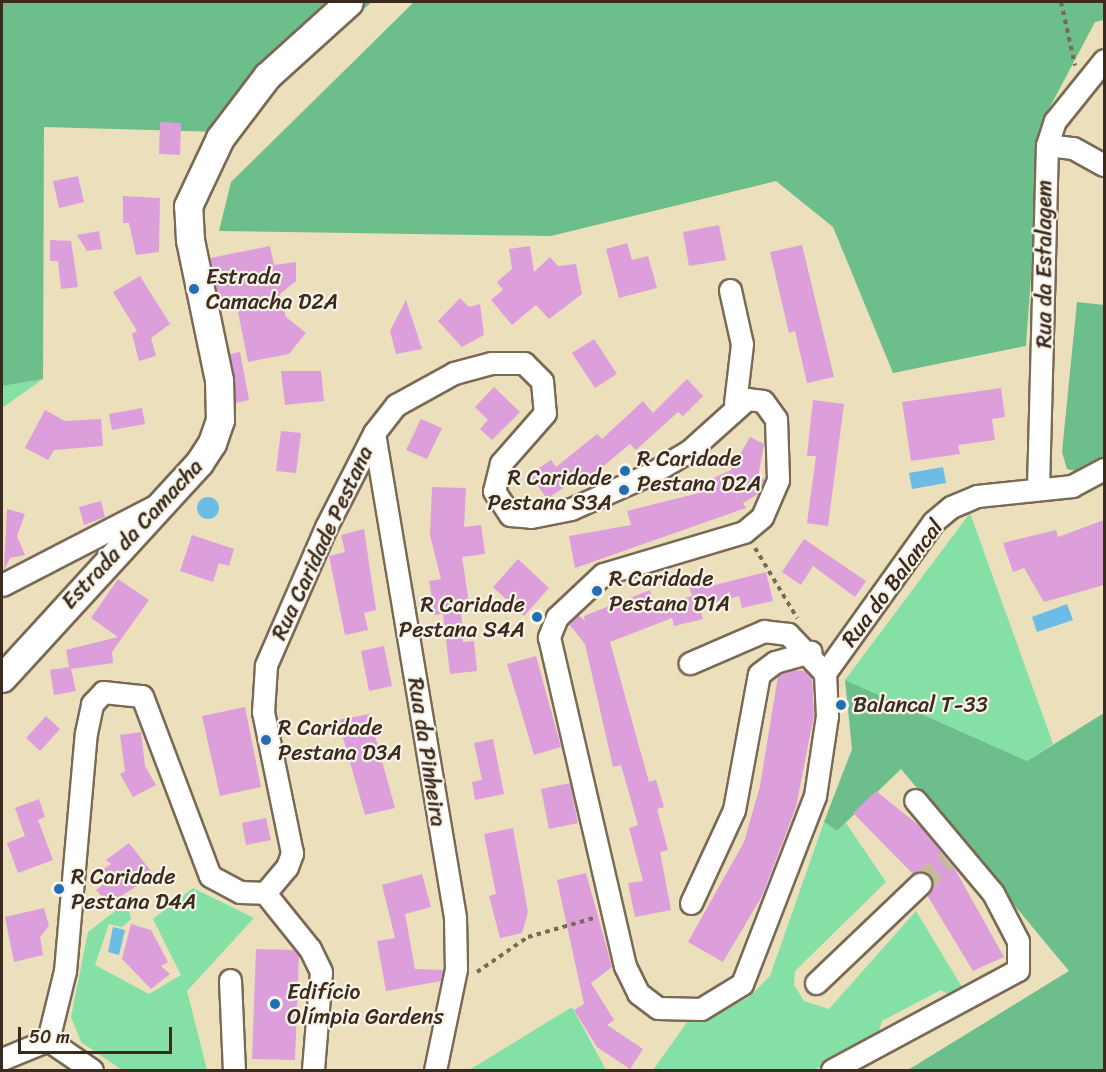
<!DOCTYPE html>
<meta charset="utf-8">
<style>
body{margin:0}
#map{position:relative;width:1106px;height:1072px;overflow:hidden;background:#ebdfbc;font-family:Sriracha,sans-serif}
div>[style]{position:absolute}
[style*='--x']{left:calc(var(--x)*1px);top:calc(var(--y)*1px);width:calc(var(--w)*1px);rotate:calc(var(--a)*1deg)}
.green>*{inset:0;background:#85e0a6}
.forest>*{inset:0;background:#6cbe8b}
.water>*{inset:0;background:#6cbce7}
.round{border-radius:50%}
.building>*{inset:0;background:#dd9fdb}
.minor-tunnel>*{height:21px;margin-top:-10.5px;transform-origin:0;background:repeating-linear-gradient(90deg,#c8bb9c 0 21px,transparent 0 31px)}
.path>*{height:4px;margin-top:-2px;transform-origin:0;background:repeating-linear-gradient(90deg,#796955 0 4.5px,transparent 0 9px)}
.roads{filter:drop-shadow(2px 0 #796955) drop-shadow(-2px 0 #796955) drop-shadow(0 2px #796955) drop-shadow(0 -2px #796955)}
.minor>*{height:21px;margin:-10.5px;padding:0 10.5px;transform-origin:10.5px;border-radius:10.5px;background:#fff}
.tertiary>*{height:27px;margin:-13.5px;padding:0 13.5px;transform-origin:13.5px;border-radius:13.5px;background:#fff}
.dots>*{width:16px;height:16px;translate:-50% -50%;box-sizing:border-box;border:3px solid #f7f3e8;border-radius:50%}
span{translate:-50% -50%;white-space:nowrap;text-align:center;line-height:1.15;-webkit-text-stroke:4.5px #f7f3e8;paint-order:stroke}
.street-label{font-size:22px;color:#3b2a1e}
.poi-label{font-size:22px;color:#3b2a1e}
.left{translate:0 -50%;text-align:left}
.right{translate:-100% -50%;text-align:right}
.frame{position:absolute;inset:0;border:3px solid #3b2a1e;pointer-events:none}
.scale{position:absolute;left:18px;top:1027px;width:154px;height:27px;box-sizing:border-box;border:3px solid #3b2a1e;border-top:0;padding-left:8px;font-size:18px;line-height:21px;white-space:nowrap;color:#3b2a1e;-webkit-text-stroke:4px #f7f3e8;paint-order:stroke}
</style>
<div id="map">
<div class="green">
<div style="clip-path:polygon(43px 379px,2px 408px,2px 386px)"></div>
<div style="clip-path:polygon(970px 513px,1053px 744px,1027px 761px,845px 680px)"></div>
<div style="clip-path:polygon(824px 822px,837px 831px,846px 823px,886px 882px,795px 971px,794px 985px,804px 1001px,829px 1009px,916px 911px,965px 992px,955px 999px,941px 990px,882px 1021px,878px 1035px,814px 1070px,653px 1070px,688px 1021px,713px 1017px,749px 997px,770px 976px)"></div>
<div style="clip-path:polygon(193px 888px,254px 918px,187px 991px,207px 1070px,122px 1070px,81px 1042px,71px 1017px,88px 932px,127px 902px,131px 919px,122px 927px,109px 924px,95px 965px,149px 994px,181px 975px,153px 919px)"></div>
<div style="clip-path:polygon(572px 1007px,606px 1070px,469px 1070px)"></div>
</div>
<div class="forest">
<div style="clip-path:polygon(2px 2px,372px 2px,220px 132px,44px 127px,43px 379px,2px 386px)"></div>
<div style="clip-path:polygon(414px 2px,1104px 2px,1104px 20px,1095px 22px,1042px 122px,1026px 346px,893px 373px,833px 227px,776px 181px,551px 236px,219px 231px,231px 182px)"></div>
<div style="clip-path:polygon(1077px 302px,1104px 305px,1104px 461px,1083px 473px,1067px 469px,1062px 452px)"></div>
<div style="clip-path:polygon(845px 680px,1027px 761px,1104px 713px,1104px 1070px,908px 1070px,1069px 971px,901px 769px,837px 831px,824px 822px,852px 749px)"></div>
</div>
<div class="water">
<div style="clip-path:polygon(943px 467px,946px 483px,912px 489px,909px 473px)"></div>
<div class="round" style="left:197px;top:497px;width:22px;height:22px"></div>
<div style="clip-path:polygon(1067px 604px,1073px 620px,1037px 632px,1032px 617px)"></div>
<div style="clip-path:polygon(113px 927px,125px 930px,119px 955px,108px 952px)"></div>
</div>
<div class="building">
<div style="clip-path:polygon(160px 122px,181px 123px,180px 155px,159px 154px)"></div>
<div style="clip-path:polygon(78px 176px,84px 202px,59px 208px,53px 181px)"></div>
<div style="clip-path:polygon(123px 196px,160px 198px,159px 252px,136px 255px,129px 223px,123px 223px)"></div>
<div style="clip-path:polygon(719px 225px,726px 260px,689px 266px,683px 232px)"></div>
<div style="clip-path:polygon(99px 231px,102px 249px,87px 251px,77px 235px)"></div>
<div style="clip-path:polygon(50px 240px,71px 241px,78px 287px,61px 289px,58px 261px,50px 261px)"></div>
<div style="clip-path:polygon(627px 243px,632px 260px,648px 256px,657px 288px,619px 298px,606px 249px)"></div>
<div style="clip-path:polygon(802px 245px,834px 377px,807px 383px,795px 331px,789px 333px,770px 252px)"></div>
<div style="clip-path:polygon(270px 246px,274px 265px,296px 262px,296px 281px,280px 294px,286px 317px,306px 333px,289px 354px,248px 362px,235px 297px,218px 299px,210px 258px)"></div>
<div style="clip-path:polygon(530px 246px,534px 272px,550px 257px,558px 266px,576px 264px,582px 294px,549px 319px,536px 305px,512px 325px,491px 300px,503px 290px,497px 282px,512px 269px,509px 249px)"></div>
<div style="clip-path:polygon(140px 276px,170px 324px,151px 338px,156px 356px,139px 361px,132px 334px,137px 331px,113px 292px)"></div>
<div style="clip-path:polygon(460px 298px,469px 307px,480px 304px,484px 335px,462px 347px,438px 321px)"></div>
<div style="clip-path:polygon(406px 300px,422px 349px,396px 354px,390px 331px)"></div>
<div style="clip-path:polygon(594px 339px,617px 374px,595px 388px,572px 353px)"></div>
<div style="clip-path:polygon(240px 352px,249px 400px,235px 403px,230px 354px)"></div>
<div style="clip-path:polygon(281px 371px,321px 371px,324px 401px,285px 405px)"></div>
<div style="clip-path:polygon(687px 379px,703px 396px,683px 416px,678px 412px,636px 450px,630px 444px,589px 478px,585px 473px,547px 499px,530px 474px,551px 460px,556px 467px,597px 434px,602px 439px,643px 401px,653px 413px)"></div>
<div style="clip-path:polygon(494px 387px,520px 412px,492px 440px,480px 429px,488px 420px,475px 407px)"></div>
<div style="clip-path:polygon(1001px 388px,1005px 417px,992px 419px,995px 440px,958px 445px,960px 454px,911px 461px,902px 402px)"></div>
<div style="clip-path:polygon(813px 400px,844px 404px,828px 526px,807px 523px,816px 456px,807px 456px)"></div>
<div style="clip-path:polygon(142px 408px,145px 424px,112px 430px,109px 414px)"></div>
<div style="clip-path:polygon(45px 410px,65px 421px,101px 419px,103px 446px,54px 450px,48px 460px,25px 448px)"></div>
<div style="clip-path:polygon(421px 419px,442px 428px,427px 459px,406px 450px)"></div>
<div style="clip-path:polygon(281px 431px,301px 433px,296px 473px,276px 471px)"></div>
<div style="clip-path:polygon(750px 437px,764px 444px,759px 472px,764px 480px,758px 494px,743px 503px,746px 508px,575px 568px,569px 536px,631px 525px,627px 511px,711px 490px,707px 481px,731px 470px)"></div>
<div style="clip-path:polygon(432px 487px,466px 488px,464px 527px,481px 525px,485px 554px,462px 557px,470px 609px,461px 610px,463px 642px,474px 641px,477px 671px,450px 674px,443px 614px,435px 615px,429px 581px,441px 579px,430px 535px)"></div>
<div style="clip-path:polygon(101px 501px,105px 517px,84px 525px,79px 507px)"></div>
<div style="clip-path:polygon(7px 509px,25px 514px,17px 536px,25px 555px,10px 558px,4px 570px)"></div>
<div style="clip-path:polygon(1104px 520px,1104px 585px,1044px 602px,1024px 568px,1013px 572px,1003px 543px,1056px 530px,1058px 537px)"></div>
<div style="clip-path:polygon(364px 529px,376px 610px,364px 613px,368px 630px,345px 635px,329px 556px,345px 552px,341px 535px)"></div>
<div style="clip-path:polygon(192px 535px,234px 549px,229px 566px,219px 563px,213px 582px,180px 571px)"></div>
<div style="clip-path:polygon(804px 539px,866px 581px,855px 597px,813px 566px,801px 585px,782px 572px)"></div>
<div style="clip-path:polygon(518px 559px,549px 588px,524px 616px,493px 587px)"></div>
<div style="clip-path:polygon(766px 572px,773px 601px,742px 608px,739px 596px,699px 607px,703px 619px,674px 626px,672px 618px,610px 642px,649px 782px,656px 780px,664px 807px,657px 809px,668px 850px,660px 852px,671px 910px,635px 917px,628px 883px,643px 881px,629px 828px,638px 825px,621px 765px,613px 767px,585px 644px,569px 624px,578px 615px,585px 621px,584px 616px,650px 590px,655px 605px,692px 596px,688px 581px,709px 576px,711px 586px)"></div>
<div style="clip-path:polygon(118px 579px,149px 600px,112px 652px,113px 663px,71px 669px,76px 691px,54px 695px,50px 670px,69px 667px,66px 650px,118px 637px,91px 618px)"></div>
<div style="clip-path:polygon(384px 646px,392px 686px,369px 691px,361px 651px)"></div>
<div style="clip-path:polygon(536px 656px,561px 747px,534px 755px,507px 664px)"></div>
<div style="clip-path:polygon(793px 670px,805px 671px,812px 678px,814px 715px,796px 807px,762px 896px,723px 962px,688px 942px,744px 842px,760px 786px,778px 676px)"></div>
<div style="clip-path:polygon(245px 707px,261px 787px,220px 796px,202px 716px)"></div>
<div style="clip-path:polygon(369px 714px,395px 808px,365px 815px,338px 720px)"></div>
<div style="clip-path:polygon(46px 716px,60px 729px,40px 751px,26px 738px)"></div>
<div style="clip-path:polygon(141px 732px,145px 766px,156px 785px,133px 797px,120px 774px,125px 771px,120px 735px)"></div>
<div style="clip-path:polygon(493px 739px,504px 794px,475px 800px,472px 782px,482px 780px,474px 743px)"></div>
<div style="clip-path:polygon(570px 783px,578px 823px,549px 829px,541px 789px)"></div>
<div style="clip-path:polygon(876px 791px,921px 827px,956px 871px,1004px 957px,973px 971px,927px 895px,930px 876px,913px 874px,853px 813px)"></div>
<div style="clip-path:polygon(39px 799px,45px 817px,38px 820px,53px 860px,18px 873px,7px 843px,25px 836px,15px 808px)"></div>
<div style="clip-path:polygon(266px 818px,271px 840px,246px 845px,242px 823px)"></div>
<div style="clip-path:polygon(513px 828px,528px 912px,522px 933px,500px 938px,489px 896px,496px 894px,484px 834px)"></div>
<div style="clip-path:polygon(129px 843px,154px 875px,109px 904px,96px 890px,109px 880px,102px 870px,111px 864px,106px 860px)"></div>
<div style="clip-path:polygon(586px 873px,612px 967px,591px 983px,614px 1020px,607px 1025px,643px 1049px,630px 1069px,597px 1047px,574px 1010px,584px 1004px,557px 880px)"></div>
<div style="clip-path:polygon(422px 874px,431px 907px,405px 914px,415px 969px,443px 970px,441px 981px,386px 991px,377px 941px,395px 938px,382px 885px)"></div>
<div style="clip-path:polygon(44px 908px,49px 926px,40px 937px,43px 955px,14px 962px,5px 917px)"></div>
<div style="clip-path:polygon(131px 924px,151px 930px,168px 962px,161px 966px,170px 974px,151px 989px,122px 959px)"></div>
<div style="clip-path:polygon(256px 949px,294px 950px,299px 955px,295px 1060px,252px 1059px)"></div>
</div>
<div class="minor-tunnel">
<div style="--x:920;--y:884;--w:36;--a:-42"></div>
</div>
<div class="path">
<div style="--x:1061;--y:2;--w:65;--a:77.5"></div>
<div style="--x:755;--y:548;--w:82;--a:59"></div>
<div style="--x:477;--y:972;--w:62;--a:-34.5"></div>
<div style="--x:528;--y:937;--w:69;--a:-16.1"></div>
</div>
<div class="roads">
<div class="minor">
<div style="--x:1047;--y:145;--w:26;--a:7"></div>
<div style="--x:1073;--y:148;--w:35;--a:29"></div>
<div style="--x:730;--y:290;--w:55;--a:77.5"></div>
<div style="--x:742;--y:344;--w:60;--a:96.7"></div>
<div style="--x:374;--y:433;--w:492;--a:80.5"></div>
<div style="--x:455;--y:918;--w:51;--a:88.9"></div>
<div style="--x:456;--y:969;--w:103;--a:101.7"></div>
<div style="--x:1038;--y:488;--w:343;--a:-88.5"></div>
<div style="--x:1047;--y:145;--w:25;--a:-72"></div>
<div style="--x:1055;--y:121;--w:78;--a:-51.2"></div>
<div style="--x:2;--y:585;--w:174;--a:-27.3"></div>
<div style="--x:825;--y:673;--w:186;--a:-54.4"></div>
<div style="--x:933;--y:522;--w:23;--a:-40"></div>
<div style="--x:951;--y:507;--w:28;--a:-23"></div>
<div style="--x:977;--y:496;--w:96;--a:-6"></div>
<div style="--x:1072;--y:486;--w:36;--a:-28"></div>
<div style="--x:265;--y:893;--w:72;--a:51.2"></div>
<div style="--x:310;--y:949;--w:25;--a:64"></div>
<div style="--x:321;--y:972;--w:98;--a:94.7"></div>
<div style="--x:691;--y:903;--w:102;--a:-65.2"></div>
<div style="--x:734;--y:810;--w:138;--a:-79.6"></div>
<div style="--x:759;--y:674;--w:20;--a:-37"></div>
<div style="--x:775;--y:662;--w:37;--a:-16"></div>
<div style="--x:230;--y:980;--w:90;--a:87.5"></div>
<div style="--x:816;--y:983;--w:144;--a:-43.6"></div>
<div style="--x:48;--y:1040;--w:53;--a:34.3"></div>
<div style="--x:2;--y:1059;--w:50;--a:-22.4"></div>
<div style="--x:48;--y:1040;--w:71;--a:-76.2"></div>
<div style="--x:65;--y:971;--w:239;--a:-85"></div>
<div style="--x:86;--y:733;--w:30;--a:-78"></div>
<div style="--x:92;--y:704;--w:16;--a:-47"></div>
<div style="--x:103;--y:692;--w:39;--a:6"></div>
<div style="--x:142;--y:696;--w:192;--a:69.3"></div>
<div style="--x:210;--y:876;--w:34;--a:28"></div>
<div style="--x:240;--y:892;--w:25;--a:2"></div>
<div style="--x:265;--y:893;--w:34;--a:-50"></div>
<div style="--x:287;--y:867;--w:15;--a:-70"></div>
<div style="--x:292;--y:853;--w:144;--a:-101.6"></div>
<div style="--x:263;--y:712;--w:47;--a:-86.3"></div>
<div style="--x:266;--y:665;--w:150;--a:-66.5"></div>
<div style="--x:326;--y:527;--w:106;--a:-62.9"></div>
<div style="--x:374;--y:433;--w:36;--a:-52"></div>
<div style="--x:396;--y:405;--w:66;--a:-28.9"></div>
<div style="--x:454;--y:373;--w:39;--a:-15"></div>
<div style="--x:492;--y:363;--w:32;--a:0"></div>
<div style="--x:524;--y:363;--w:25;--a:45"></div>
<div style="--x:542;--y:381;--w:32;--a:85"></div>
<div style="--x:545;--y:413;--w:67;--a:131.3"></div>
<div style="--x:501;--y:463;--w:29;--a:104"></div>
<div style="--x:494;--y:491;--w:29;--a:56"></div>
<div style="--x:510;--y:515;--w:21;--a:5"></div>
<div style="--x:531;--y:517;--w:41;--a:-11.3"></div>
<div style="--x:571;--y:509;--w:86;--a:-23.9"></div>
<div style="--x:650;--y:474;--w:45;--a:-30.5"></div>
<div style="--x:689;--y:451;--w:78;--a:-41.9"></div>
<div style="--x:747;--y:399;--w:16;--a:7"></div>
<div style="--x:763;--y:401;--w:22;--a:54"></div>
<div style="--x:776;--y:419;--w:61;--a:88.1"></div>
<div style="--x:778;--y:480;--w:40;--a:113.4"></div>
<div style="--x:762;--y:517;--w:23;--a:140"></div>
<div style="--x:744;--y:532;--w:147;--a:163.4"></div>
<div style="--x:603;--y:574;--w:63;--a:136.9"></div>
<div style="--x:557;--y:617;--w:22;--a:112"></div>
<div style="--x:549;--y:637;--w:338;--a:77"></div>
<div style="--x:625;--y:966;--w:30;--a:64"></div>
<div style="--x:638;--y:993;--w:25;--a:37"></div>
<div style="--x:658;--y:1008;--w:43;--a:1.3"></div>
<div style="--x:701;--y:1009;--w:48;--a:-31.4"></div>
<div style="--x:742;--y:984;--w:202;--a:-68.8"></div>
<div style="--x:815;--y:796;--w:81;--a:-81.5"></div>
<div style="--x:827;--y:716;--w:43;--a:-92.7"></div>
<div style="--x:825;--y:673;--w:54;--a:-133.5"></div>
<div style="--x:788;--y:634;--w:24;--a:-173"></div>
<div style="--x:764;--y:631;--w:81;--a:156.6"></div>
<div style="--x:832;--y:1070;--w:211;--a:-28.3"></div>
<div style="--x:1018;--y:970;--w:29;--a:-90"></div>
<div style="--x:1018;--y:941;--w:54;--a:-117.5"></div>
<div style="--x:993;--y:893;--w:121;--a:-130"></div>
</div>
<div class="tertiary">
<div style="--x:2;--y:678;--w:292;--a:-47.5"></div>
<div style="--x:199;--y:463;--w:24;--a:-57"></div>
<div style="--x:212;--y:443;--w:24;--a:-71"></div>
<div style="--x:220;--y:420;--w:40;--a:-91.4"></div>
<div style="--x:219;--y:380;--w:143;--a:-101.7"></div>
<div style="--x:190;--y:240;--w:34;--a:-93"></div>
<div style="--x:188;--y:206;--w:75;--a:-64.8"></div>
<div style="--x:220;--y:138;--w:78;--a:-52.8"></div>
<div style="--x:267;--y:76;--w:110;--a:-42.1"></div>
</div>
</div>
<div class="dots">
<div style="left:194px;top:289px;background:#1f6fb2"></div>
<div style="left:625px;top:471px;background:#1f6fb2"></div>
<div style="left:624px;top:490px;background:#1f6fb2"></div>
<div style="left:597px;top:591px;background:#1f6fb2"></div>
<div style="left:537px;top:617px;background:#1f6fb2"></div>
<div style="left:841px;top:705px;background:#1f6fb2"></div>
<div style="left:266px;top:740px;background:#1f6fb2"></div>
<div style="left:59px;top:889px;background:#1f6fb2"></div>
<div style="left:275px;top:1004px;background:#1f6fb2"></div>
</div>
<div class="street-label">
<span style="left:1044px;top:264px;rotate:-90deg">Rua da Estalagem</span>
<span style="left:132px;top:534px;rotate:-47deg">Estrada da Camacha</span>
<span style="left:322px;top:543px;rotate:-65deg">Rua Caridade Pestana</span>
<span style="left:892px;top:583px;rotate:-53deg">Rua do Balancal</span>
<span style="left:427px;top:752px;rotate:81deg">Rua da Pinheira</span>
</div>
<div class="poi-label">
<span class="left" style="left:206px;top:289px">Estrada<br>Camacha D2A</span>
<span class="left" style="left:637px;top:471px">R Caridade<br>Pestana D2A</span>
<span class="right" style="left:612px;top:490px">R Caridade<br>Pestana S3A</span>
<span class="left" style="left:609px;top:591px">R Caridade<br>Pestana D1A</span>
<span class="right" style="left:525px;top:617px">R Caridade<br>Pestana S4A</span>
<span class="left" style="left:853px;top:705px">Balancal T-33</span>
<span class="left" style="left:278px;top:740px">R Caridade<br>Pestana D3A</span>
<span class="left" style="left:71px;top:889px">R Caridade<br>Pestana D4A</span>
<span class="left" style="left:287px;top:1004px">Edifício<br>Olímpia Gardens</span>
</div>
<div class="frame"></div>
<div class="scale">50 m</div>
</div>
